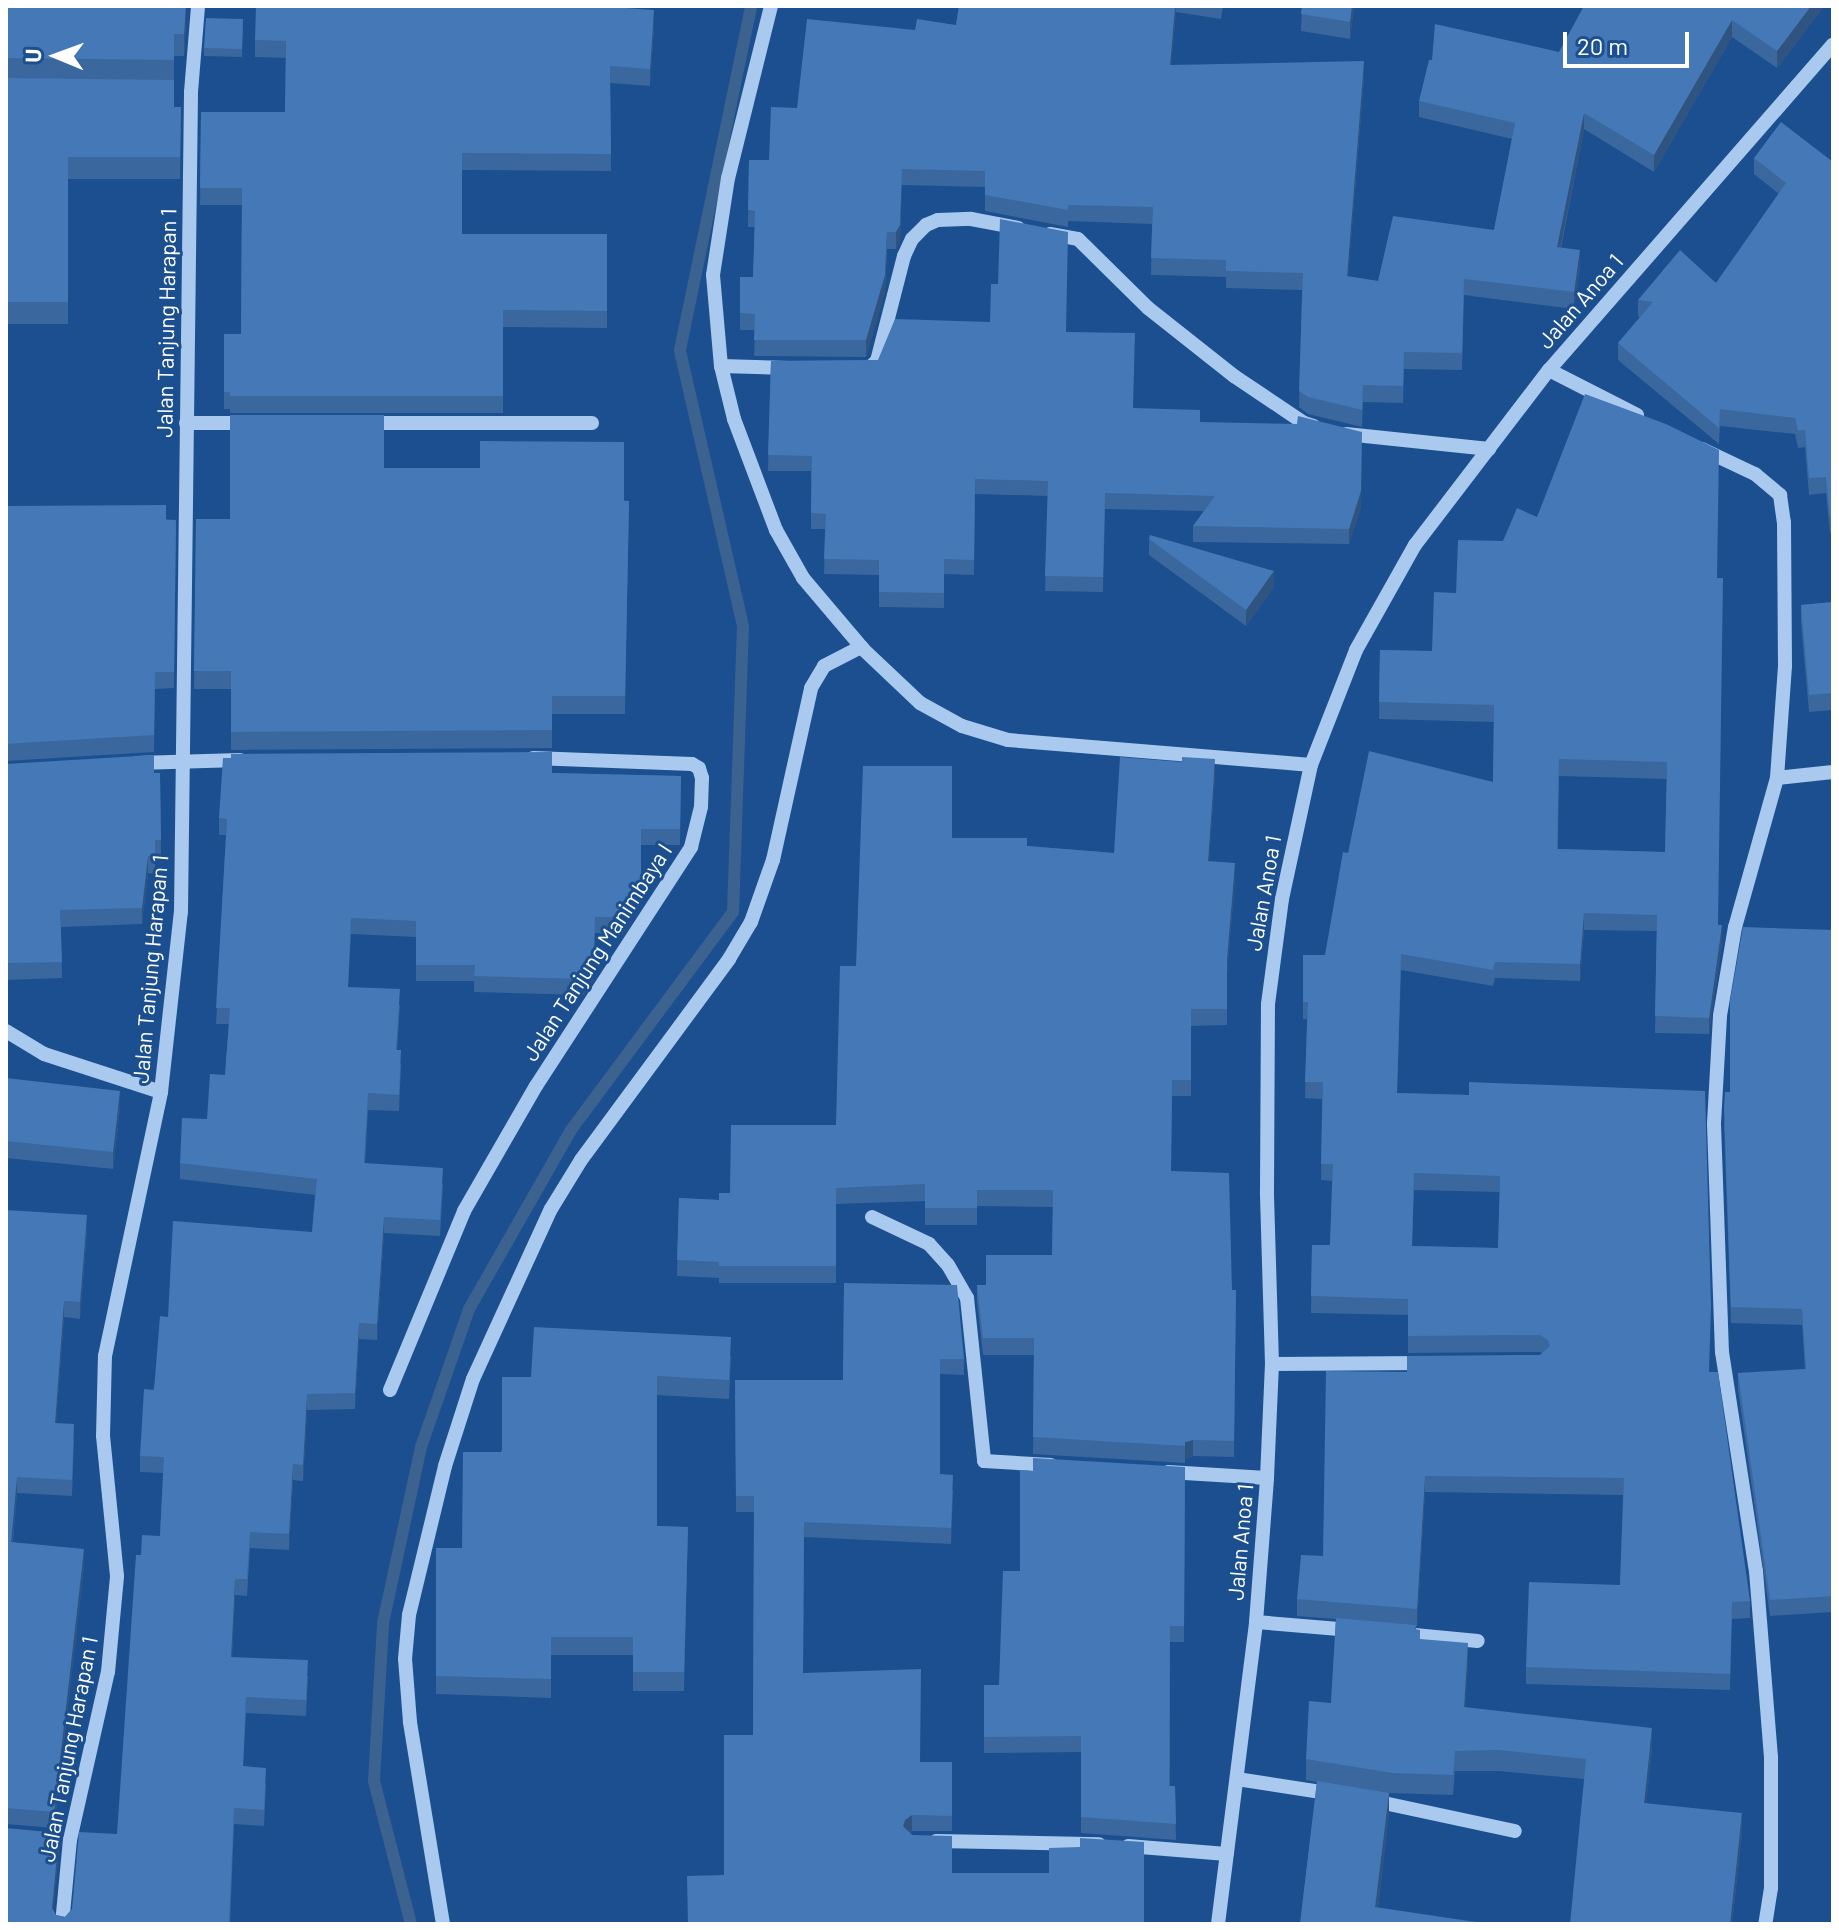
<!DOCTYPE html>
<style>
body{margin:0}
#map{position:relative;width:1839px;height:1930px;overflow:hidden;background:#1b4f8f;font-family:Barlow,sans-serif}
div>[style]{position:absolute}
[style*='--x']{left:calc(var(--x)*1px);top:calc(var(--y)*1px);width:calc(var(--w)*1px);rotate:calc(var(--a)*1deg)}
.stream>*{height:12px;margin:-6px;padding:0 6px;transform-origin:6px;border-radius:6px;background:#3c6290}
.minor>*{height:14px;margin:-7px;padding:0 7px;transform-origin:7px;border-radius:7px;background:#a9c9ee}
.wall>*{inset:0;background:#3a679d}
.shaded-wall>*{inset:0;background:#305480}
.building>*{inset:0;background:#4478b7}
span{translate:-50% -50%;white-space:nowrap;text-align:center;line-height:1.15;-webkit-text-stroke:6px #1b4f8f;paint-order:stroke}
.street-label{font-size:22px;color:#fff}
.frame{position:absolute;inset:0;border:8px solid #fff;pointer-events:none}
.north{position:absolute;left:16px;top:16px;width:80px;height:80px;-webkit-text-stroke:6px #1b4f8f;paint-order:stroke;rotate:271deg;font-size:22px;font-weight:700;line-height:32px;text-align:center;color:#fff}
.north::after{content:'';display:block;margin:auto;width:28px;height:36px;background:#fff;clip-path:polygon(50% 0,100% 100%,50% 72%,0 100%)}
.scale{position:absolute;left:1563px;top:32px;width:126px;height:36px;box-sizing:border-box;border:4px solid #fff;border-top:0;padding-left:10px;font-size:24px;line-height:28px;white-space:nowrap;color:#fff;-webkit-text-stroke:6px #1b4f8f;paint-order:stroke}
</style>
<div id="map">
<div class="stream">
<div style="--x:411;--y:1924;--w:148;--a:-104.5"></div>
<div style="--x:374;--y:1781;--w:158;--a:-86.7"></div>
<div style="--x:383;--y:1623;--w:180;--a:-77.8"></div>
<div style="--x:421;--y:1447;--w:146;--a:-70.8"></div>
<div style="--x:469;--y:1309;--w:206;--a:-60.3"></div>
<div style="--x:571;--y:1130;--w:272;--a:-53.4"></div>
<div style="--x:733;--y:912;--w:286;--a:-88"></div>
<div style="--x:743;--y:626;--w:283;--a:-102.9"></div>
<div style="--x:680;--y:350;--w:351;--a:-78.3"></div>
</div>
<div class="minor">
<div style="--x:771;--y:6;--w:177;--a:104"></div>
<div style="--x:728;--y:178;--w:98;--a:98.8"></div>
<div style="--x:713;--y:275;--w:91;--a:85"></div>
<div style="--x:721;--y:366;--w:55;--a:76.2"></div>
<div style="--x:734;--y:419;--w:119;--a:69.3"></div>
<div style="--x:776;--y:530;--w:55;--a:60.6"></div>
<div style="--x:803;--y:578;--w:94;--a:49.7"></div>
<div style="--x:864;--y:650;--w:77;--a:43.4"></div>
<div style="--x:920;--y:703;--w:48;--a:28.7"></div>
<div style="--x:962;--y:726;--w:48;--a:16.9"></div>
<div style="--x:1008;--y:740;--w:304;--a:4.7"></div>
<div style="--x:1050;--y:234;--w:28;--a:10"></div>
<div style="--x:1078;--y:239;--w:98;--a:44.6"></div>
<div style="--x:1148;--y:308;--w:110;--a:38.3"></div>
<div style="--x:1234;--y:376;--w:84;--a:33.9"></div>
<div style="--x:1304;--y:423;--w:10;--a:17"></div>
<div style="--x:721;--y:366;--w:68;--a:1.7"></div>
<div style="--x:862;--y:369;--w:6;--a:0"></div>
<div style="--x:868;--y:369;--w:12;--a:-42"></div>
<div style="--x:877;--y:361;--w:108;--a:-75.6"></div>
<div style="--x:904;--y:256;--w:19;--a:-65"></div>
<div style="--x:912;--y:239;--w:20;--a:-45"></div>
<div style="--x:926;--y:225;--w:13;--a:-23"></div>
<div style="--x:938;--y:220;--w:33;--a:-2"></div>
<div style="--x:971;--y:219;--w:48;--a:10.8"></div>
<div style="--x:1549;--y:370;--w:99;--a:27.1"></div>
<div style="--x:186;--y:423;--w:62;--a:0"></div>
<div style="--x:365;--y:423;--w:227;--a:0"></div>
<div style="--x:1346;--y:434;--w:144;--a:6"></div>
<div style="--x:1702;--y:449;--w:59;--a:25.3"></div>
<div style="--x:1755;--y:474;--w:33;--a:40"></div>
<div style="--x:1780;--y:495;--w:27;--a:82"></div>
<div style="--x:1784;--y:522;--w:144;--a:89.6"></div>
<div style="--x:1785;--y:666;--w:112;--a:94.1"></div>
<div style="--x:1777;--y:778;--w:155;--a:105.7"></div>
<div style="--x:1735;--y:927;--w:90;--a:99.6"></div>
<div style="--x:1720;--y:1016;--w:108;--a:93.2"></div>
<div style="--x:1714;--y:1124;--w:228;--a:88"></div>
<div style="--x:1722;--y:1352;--w:222;--a:81.2"></div>
<div style="--x:1756;--y:1571;--w:187;--a:85.4"></div>
<div style="--x:1771;--y:1757;--w:131;--a:90"></div>
<div style="--x:1771;--y:1888;--w:36;--a:99"></div>
<div style="--x:137;--y:763;--w:103;--a:-1.7"></div>
<div style="--x:1777;--y:778;--w:56;--a:-6.1"></div>
<div style="--x:6;--y:1031;--w:44;--a:31.2"></div>
<div style="--x:44;--y:1054;--w:123;--a:18"></div>
<div style="--x:872;--y:1217;--w:63;--a:25.3"></div>
<div style="--x:929;--y:1244;--w:28;--a:48"></div>
<div style="--x:948;--y:1265;--w:38;--a:60"></div>
<div style="--x:967;--y:1298;--w:164;--a:84"></div>
<div style="--x:984;--y:1461;--w:67;--a:3.4"></div>
<div style="--x:1272;--y:1364;--w:152;--a:-0.4"></div>
<div style="--x:390;--y:1390;--w:194;--a:-67.5"></div>
<div style="--x:464;--y:1211;--w:144;--a:-60.1"></div>
<div style="--x:536;--y:1086;--w:285;--a:-57"></div>
<div style="--x:691;--y:847;--w:41;--a:-76"></div>
<div style="--x:701;--y:807;--w:29;--a:-88"></div>
<div style="--x:702;--y:778;--w:10;--a:-107"></div>
<div style="--x:699;--y:768;--w:8;--a:-150"></div>
<div style="--x:692;--y:764;--w:159;--a:-177.8"></div>
<div style="--x:1168;--y:1472;--w:99;--a:3.5"></div>
<div style="--x:1256;--y:1622;--w:95;--a:4.8"></div>
<div style="--x:1404;--y:1634;--w:74;--a:5.4"></div>
<div style="--x:1237;--y:1779;--w:98;--a:8.8"></div>
<div style="--x:1370;--y:1800;--w:148;--a:12.1"></div>
<div style="--x:936;--y:1841;--w:163;--a:1.1"></div>
<div style="--x:1128;--y:1846;--w:99;--a:4.6"></div>
<div style="--x:62;--y:1924;--w:84;--a:-84.6"></div>
<div style="--x:70;--y:1840;--w:172;--a:-77.3"></div>
<div style="--x:108;--y:1672;--w:96;--a:-84.6"></div>
<div style="--x:117;--y:1576;--w:141;--a:-95.7"></div>
<div style="--x:103;--y:1436;--w:80;--a:-88.6"></div>
<div style="--x:105;--y:1356;--w:270;--a:-78"></div>
<div style="--x:161;--y:1092;--w:181;--a:-83.7"></div>
<div style="--x:181;--y:912;--w:820;--a:-89.3"></div>
<div style="--x:191;--y:92;--w:86;--a:-85.3"></div>
<div style="--x:443;--y:1924;--w:205;--a:-99.3"></div>
<div style="--x:410;--y:1722;--w:63;--a:-94.5"></div>
<div style="--x:405;--y:1659;--w:44;--a:-84.8"></div>
<div style="--x:409;--y:1615;--w:153;--a:-76.4"></div>
<div style="--x:445;--y:1466;--w:91;--a:-72.2"></div>
<div style="--x:473;--y:1379;--w:187;--a:-65.4"></div>
<div style="--x:551;--y:1209;--w:57;--a:-58.5"></div>
<div style="--x:581;--y:1160;--w:250;--a:-53.6"></div>
<div style="--x:729;--y:959;--w:43;--a:-59.3"></div>
<div style="--x:751;--y:922;--w:66;--a:-70.5"></div>
<div style="--x:773;--y:860;--w:176;--a:-77.5"></div>
<div style="--x:811;--y:688;--w:26;--a:-59"></div>
<div style="--x:824;--y:666;--w:42;--a:-27.2"></div>
<div style="--x:1218;--y:1924;--w:304;--a:-82.8"></div>
<div style="--x:1256;--y:1622;--w:144;--a:-85.6"></div>
<div style="--x:1267;--y:1478;--w:114;--a:-87.5"></div>
<div style="--x:1272;--y:1364;--w:173;--a:-91.7"></div>
<div style="--x:1267;--y:1191;--w:187;--a:-89.7"></div>
<div style="--x:1268;--y:1004;--w:106;--a:-82.4"></div>
<div style="--x:1282;--y:899;--w:137;--a:-77.8"></div>
<div style="--x:1311;--y:765;--w:123;--a:-68.6"></div>
<div style="--x:1356;--y:650;--w:120;--a:-60.7"></div>
<div style="--x:1415;--y:545;--w:220;--a:-52.6"></div>
<div style="--x:1549;--y:370;--w:432;--a:-48.9"></div>
</div>
<div class="wall">
<div style="clip-path:polygon(6px 6px,186px 25px,184px 56px,174px 56px,174px 107px,181px 107px,180px 179px,68px 179px,68px 324px,6px 324px)"></div>
<div style="clip-path:polygon(959px 6px,1223px 6px,1221px 19px,1176px 12px,1171px 65px,1364px 78px,1348px 277px,1378px 281px,1494px 230px,1512px 139px,1419px 117px,1419px 101px,1559px 52px,1584px 6px,1824px 6px,1777px 68px,1732px 37px,1654px 172px,1584px 129px,1561px 248px,1580px 267px,1574px 309px,1464px 295px,1462px 370px,1404px 369px,1403px 403px,1363px 402px,1362px 427px,1308px 414px,1299px 407px,1302px 290px,1226px 288px,1226px 277px,1151px 275px,1152px 224px,1068px 221px,1068px 227px,985px 211px,985px 187px,902px 185px,900px 241px,896px 249px,887px 249px,885px 292px,866px 357px,754px 356px,755px 330px,740px 330px,740px 313px,753px 277px,755px 227px,748px 227px,749px 160px,769px 160px,797px 108px,915px 30px,956px 25px)"></div>
<div style="clip-path:polygon(1302px 6px,1354px 6px,1350px 39px,1301px 31px)"></div>
<div style="clip-path:polygon(627px 8px,654px 27px,650px 86px,610px 83px,611px 171px,462px 170px,462px 234px,607px 234px,607px 328px,503px 327px,503px 413px,230px 413px,230px 409px,224px 409px,224px 334px,241px 334px,242px 205px,200px 205px,201px 112px,285px 112px,286px 58px,255px 57px,255px 40px)"></div>
<div style="clip-path:polygon(243px 19px,242px 57px,204px 56px,204px 48px)"></div>
<div style="clip-path:polygon(1754px 158px,1833px 162px,1833px 533px,1830px 533px,1826px 493px,1809px 495px,1805px 447px,1798px 448px,1795px 434px,1720px 426px,1719px 444px,1618px 360px,1618px 343px,1640px 317px,1638px 316px,1638px 300px,1716px 283px,1779px 194px,1754px 174px)"></div>
<div style="clip-path:polygon(1066px 332px,1134px 408px,1200px 422px,1361px 507px,1349px 544px,1193px 542px,1193px 526px,1204px 511px,1105px 509px,1103px 592px,1045px 591px,1048px 496px,975px 494px,974px 575px,944px 574px,944px 608px,879px 607px,879px 575px,824px 574px,825px 529px,811px 529px,811px 471px,768px 471px,771px 361px,878px 360px)"></div>
<div style="clip-path:polygon(384px 468px,629px 501px,625px 714px,552px 714px,552px 748px,231px 750px,231px 689px,194px 689px,196px 519px,230px 519px)"></div>
<div style="clip-path:polygon(6px 506px,176px 520px,174px 688px,155px 689px,154px 752px,6px 761px)"></div>
<div style="clip-path:polygon(evenodd,1537px 517px,1717px 578px,1718px 925px,1722px 942px,1709px 1034px,1655px 1033px,1657px 931px,1584px 930px,1580px 981px,1495px 978px,1493px 986px,1401px 970px,1397px 1093px,1469px 1095px,1710px 1372px,1750px 1601px,1750px 1618px,1732px 1619px,1730px 1690px,1526px 1684px,1526px 1667px,1620px 1585px,1623px 1495px,1425px 1492px,1417px 1626px,1416px 1626px,1416px 1629px,1420px 1639px,1468px 1663px,1465px 1708px,1652px 1748px,1646px 1803px,1742px 1833px,1732px 1924px,1584px 1779px,1498px 1771px,1455px 1771px,1453px 1795px,1389px 1793px,1389px 1813px,1378px 1908px,1300px 1924px,1317px 1782px,1306px 1780px,1306px 1759px,1331px 1703px,1336px 1619px,1297px 1616px,1297px 1599px,1323px 1556px,1407px 1372px,1540px 1355px,1542px 1353px,1540px 1352px,1408px 1353px,1408px 1315px,1311px 1313px,1312px 1245px,1330px 1245px,1332px 1181px,1321px 1180px,1322px 1099px,1305px 1098px,1307px 1019px,1303px 1019px,1303px 955px,1325px 955px,1348px 853px,1493px 782px,1494px 722px,1379px 719px,1380px 650px,1432px 651px,1456px 593px,1503px 541px,1537px 517px,1559px 776px,1667px 779px,1665px 852px,1558px 849px,1559px 776px,1537px 517px,1414px 1190px,1500px 1192px,1498px 1248px,1412px 1246px,1414px 1190px)"></div>
<div style="clip-path:polygon(1149px 539px,1274px 587px,1246px 626px,1149px 555px)"></div>
<div style="clip-path:polygon(1833px 602px,1833px 710px,1809px 712px,1801px 622px,1801px 605px)"></div>
<div style="clip-path:polygon(6px 764px,160px 773px,161px 857px,155px 857px,155px 874px,148px 873px,142px 924px,61px 927px,62px 978px,6px 980px)"></div>
<div style="clip-path:polygon(552px 773px,681px 776px,680px 845px,641px 845px,641px 902px,631px 902px,631px 921px,623px 934px,595px 933px,594px 979px,583px 995px,474px 992px,474px 981px,416px 981px,416px 937px,351px 934px,348px 987px,400px 1005px,397px 1050px,401px 1066px,399px 1111px,368px 1110px,365px 1163px,443px 1184px,440px 1236px,384px 1233px,377px 1340px,359px 1339px,355px 1409px,307px 1410px,303px 1481px,293px 1480px,289px 1550px,250px 1548px,247px 1596px,235px 1595px,232px 1657px,308px 1676px,306px 1716px,246px 1713px,243px 1766px,266px 1784px,264px 1826px,234px 1824px,230px 1924px,6px 1924px,59px 1849px,53px 1910px,56px 1915px,65px 1917px,72px 1909px,117px 1834px,141px 1555px,160px 1536px,163px 1473px,140px 1472px,140px 1456px,168px 1317px,312px 1232px,315px 1195px,180px 1179px,180px 1163px,207px 1119px,225px 1075px,229px 1024px,216px 1024px,226px 835px,219px 835px,219px 818px)"></div>
<div style="clip-path:polygon(1215px 776px,1209px 861px,1235px 880px,1227px 974px,1227px 1025px,1191px 1026px,1191px 1096px,1172px 1096px,1171px 1171px,1232px 1290px,1236px 1290px,1234px 1457px,1193px 1456px,1185px 1459px,1185px 1463px,1033px 1454px,1034px 1355px,983px 1355px,977px 1301px,977px 1285px,986px 1285px,1052px 1255px,1053px 1207px,977px 1206px,977px 1225px,925px 1225px,925px 1201px,836px 1204px,836px 1283px,719px 1283px,719px 1278px,677px 1276px,679px 1198px,719px 1200px,836px 1125px,856px 966px,952px 838px,1027px 846px,1114px 853px)"></div>
<div style="clip-path:polygon(1833px 930px,1833px 1612px,1770px 1616px,1738px 1389px,1738px 1373px,1805px 1369px,1802px 1325px,1731px 1323px,1724px 1124px,1730px 1092px)"></div>
<div style="clip-path:polygon(6px 1078px,120px 1108px,113px 1169px,6px 1158px)"></div>
<div style="clip-path:polygon(6px 1210px,87px 1231px,80px 1319px,64px 1317px,56px 1423px,74px 1440px,72px 1496px,17px 1493px,13px 1542px,84px 1566px,54px 1828px,6px 1824px)"></div>
<div style="clip-path:polygon(844px 1283px,964px 1359px,964px 1375px,940px 1374px,940px 1474px,953px 1491px,951px 1544px,804px 1537px,803px 1673px,921px 1762px,952px 1762px,952px 1831px,912px 1831px,910px 1833px,952px 1873px,1144px 1924px,724px 1875px,753px 1735px,754px 1512px,736px 1512px,735px 1380px,843px 1380px)"></div>
<div style="clip-path:polygon(731px 1356px,729px 1399px,657px 1395px,657px 1526px,688px 1527px,684px 1691px,633px 1691px,633px 1655px,551px 1655px,551px 1698px,436px 1694px,436px 1548px,462px 1548px,531px 1377px)"></div>
<div style="clip-path:polygon(1185px 1467px,1184px 1642px,1170px 1642px,1170px 1786px,1175px 1786px,1176px 1840px,1081px 1833px,1081px 1752px,984px 1753px,984px 1685px,999px 1685px,1020px 1571px)"></div>
</div>
<div class="shaded-wall">
<div style="clip-path:polygon(186px 6px,186px 25px,184px 56px,184px 34px)"></div>
<div style="clip-path:polygon(1175px 6px,1176px 12px,1170px 82px,1170px 65px)"></div>
<div style="clip-path:polygon(1352px 6px,1354px 6px,1350px 39px,1350px 22px)"></div>
<div style="clip-path:polygon(1811px 6px,1824px 6px,1777px 68px,1777px 51px)"></div>
<div style="clip-path:polygon(654px 10px,654px 27px,650px 86px,650px 69px)"></div>
<div style="clip-path:polygon(1732px 20px,1732px 37px,1654px 172px,1654px 155px)"></div>
<div style="clip-path:polygon(1364px 61px,1364px 78px,1347px 293px,1347px 276px)"></div>
<div style="clip-path:polygon(1584px 113px,1584px 129px,1557px 264px,1557px 247px)"></div>
<div style="clip-path:polygon(902px 185px,900px 241px,896px 249px,896px 232px)"></div>
<div style="clip-path:polygon(887px 232px,885px 292px,866px 357px,866px 340px)"></div>
<div style="clip-path:polygon(1580px 250px,1580px 267px,1574px 309px,1574px 292px)"></div>
<div style="clip-path:polygon(1362px 447px,1361px 507px,1349px 544px,1349px 529px)"></div>
<div style="clip-path:polygon(1274px 571px,1274px 587px,1246px 626px,1246px 610px)"></div>
<div style="clip-path:polygon(1215px 759px,1215px 776px,1208px 877px,1208px 861px)"></div>
<div style="clip-path:polygon(148px 856px,148px 873px,142px 924px,142px 908px)"></div>
<div style="clip-path:polygon(1235px 863px,1235px 880px,1227px 975px,1227px 958px)"></div>
<div style="clip-path:polygon(631px 904px,631px 921px,623px 934px,623px 917px)"></div>
<div style="clip-path:polygon(1584px 913px,1584px 930px,1580px 981px,1580px 964px)"></div>
<div style="clip-path:polygon(1722px 925px,1722px 942px,1709px 1034px,1709px 1018px)"></div>
<div style="clip-path:polygon(595px 933px,594px 979px,583px 995px,583px 979px)"></div>
<div style="clip-path:polygon(120px 1091px,120px 1108px,113px 1169px,113px 1152px)"></div>
<div style="clip-path:polygon(87px 1215px,87px 1231px,80px 1319px,80px 1302px)"></div>
<div style="clip-path:polygon(384px 1217px,384px 1233px,377px 1340px,377px 1324px)"></div>
<div style="clip-path:polygon(64px 1301px,64px 1317px,55px 1439px,55px 1423px)"></div>
<div style="clip-path:polygon(359px 1323px,359px 1339px,355px 1409px,355px 1393px)"></div>
<div style="clip-path:polygon(307px 1394px,307px 1410px,303px 1481px,303px 1465px)"></div>
<div style="clip-path:polygon(1193px 1440px,1193px 1456px,1185px 1459px,1185px 1442px)"></div>
<div style="clip-path:polygon(293px 1464px,293px 1480px,289px 1550px,289px 1534px)"></div>
<div style="clip-path:polygon(1425px 1476px,1425px 1492px,1417px 1626px,1417px 1609px)"></div>
<div style="clip-path:polygon(17px 1477px,17px 1493px,11px 1558px,11px 1542px)"></div>
<div style="clip-path:polygon(84px 1549px,84px 1566px,54px 1828px,54px 1812px)"></div>
<div style="clip-path:polygon(235px 1579px,235px 1595px,231px 1673px,231px 1657px)"></div>
<div style="clip-path:polygon(1468px 1643px,1468px 1663px,1464px 1728px,1464px 1707px)"></div>
<div style="clip-path:polygon(1652px 1728px,1652px 1748px,1644px 1824px,1644px 1803px)"></div>
<div style="clip-path:polygon(1389px 1793px,1389px 1813px,1376px 1924px,1375px 1907px)"></div>
<div style="clip-path:polygon(1742px 1813px,1742px 1833px,1732px 1924px,1730px 1924px)"></div>
<div style="clip-path:polygon(912px 1815px,912px 1831px,905px 1835px,903px 1826px,905px 1820px)"></div>
<div style="clip-path:polygon(59px 1833px,59px 1849px,52px 1924px,52px 1908px)"></div>
</div>
<div class="building">
<div style="clip-path:polygon(6px 6px,186px 6px,184px 34px,174px 34px,174px 60px,6px 58px)"></div>
<div style="clip-path:polygon(256px 6px,625px 6px,625px 8px,654px 10px,650px 69px,610px 66px,611px 154px,462px 153px,462px 234px,607px 234px,607px 311px,503px 310px,503px 396px,230px 396px,230px 392px,224px 392px,224px 334px,241px 334px,242px 188px,200px 188px,201px 112px,285px 112px,286px 41px,255px 40px)"></div>
<div style="clip-path:polygon(959px 6px,1175px 6px,1170px 65px,1364px 61px,1347px 276px,1378px 281px,1393px 216px,1494px 230px,1515px 123px,1419px 101px,1429px 60px,1432px 60px,1435px 24px,1559px 52px,1584px 6px,1811px 6px,1777px 51px,1732px 20px,1654px 155px,1584px 113px,1557px 247px,1580px 250px,1574px 292px,1464px 279px,1462px 353px,1404px 352px,1403px 386px,1363px 385px,1362px 410px,1308px 397px,1299px 391px,1303px 273px,1226px 271px,1226px 260px,1151px 258px,1153px 207px,1068px 205px,1068px 210px,985px 195px,985px 171px,902px 169px,900px 225px,896px 232px,887px 232px,885px 275px,866px 340px,754px 340px,755px 314px,740px 313px,740px 277px,753px 277px,755px 211px,748px 210px,749px 160px,769px 160px,771px 107px,797px 108px,807px 19px,915px 30px,917px 19px,956px 25px)"></div>
<div style="clip-path:polygon(1302px 6px,1352px 6px,1350px 22px,1301px 14px)"></div>
<div style="clip-path:polygon(206px 18px,243px 19px,242px 49px,204px 48px)"></div>
<div style="clip-path:polygon(6px 78px,174px 80px,174px 107px,181px 107px,180px 157px,68px 157px,68px 302px,6px 302px)"></div>
<div style="clip-path:polygon(1781px 122px,1833px 162px,1833px 516px,1830px 517px,1826px 477px,1809px 478px,1805px 430px,1798px 431px,1795px 418px,1720px 409px,1719px 428px,1618px 343px,1653px 302px,1638px 300px,1680px 250px,1716px 283px,1786px 183px,1754px 158px)"></div>
<div style="clip-path:polygon(1000px 219px,1068px 232px,1066px 332px,1135px 333px,1133px 408px,1200px 410px,1200px 422px,1297px 424px,1298px 416px,1362px 432px,1361px 491px,1349px 529px,1193px 526px,1215px 496px,1105px 493px,1103px 577px,1045px 576px,1048px 481px,975px 479px,974px 560px,944px 559px,944px 593px,879px 592px,879px 560px,824px 559px,826px 514px,811px 513px,812px 456px,768px 455px,771px 361px,878px 360px,895px 319px,990px 322px,991px 284px,998px 284px)"></div>
<div style="clip-path:polygon(evenodd,1585px 394px,1666px 424px,1719px 450px,1717px 578px,1723px 578px,1718px 925px,1722px 925px,1709px 1018px,1655px 1016px,1657px 915px,1584px 913px,1580px 964px,1495px 962px,1493px 970px,1401px 954px,1397px 1093px,1469px 1095px,1469px 1082px,1705px 1091px,1711px 1306px,1709px 1372px,1718px 1372px,1750px 1601px,1732px 1602px,1730px 1674px,1526px 1667px,1529px 1582px,1620px 1585px,1624px 1478px,1425px 1476px,1417px 1609px,1297px 1599px,1301px 1555px,1323px 1556px,1326px 1371px,1407px 1372px,1407px 1356px,1540px 1355px,1550px 1346px,1548px 1340px,1540px 1335px,1408px 1336px,1408px 1299px,1311px 1296px,1312px 1245px,1330px 1245px,1333px 1164px,1321px 1164px,1323px 1082px,1305px 1082px,1308px 1002px,1303px 1002px,1303px 955px,1325px 955px,1343px 852px,1348px 853px,1369px 751px,1493px 782px,1494px 705px,1379px 702px,1380px 650px,1432px 651px,1434px 592px,1456px 593px,1458px 540px,1503px 541px,1517px 508px,1537px 517px,1585px 394px,1559px 759px,1667px 762px,1665px 852px,1557px 849px,1559px 759px,1585px 394px,1414px 1173px,1500px 1176px,1498px 1248px,1412px 1246px,1414px 1173px)"></div>
<div style="clip-path:polygon(230px 415px,384px 415px,384px 468px,480px 468px,480px 441px,624px 442px,624px 501px,629px 501px,625px 696px,552px 696px,552px 730px,231px 732px,231px 671px,194px 671px,196px 519px,230px 519px)"></div>
<div style="clip-path:polygon(166px 505px,166px 520px,176px 520px,174px 672px,155px 672px,154px 735px,6px 744px,6px 506px)"></div>
<div style="clip-path:polygon(1150px 535px,1274px 571px,1246px 610px,1149px 539px)"></div>
<div style="clip-path:polygon(1833px 602px,1833px 693px,1809px 695px,1801px 605px)"></div>
<div style="clip-path:polygon(552px 752px,552px 773px,681px 776px,680px 829px,641px 829px,641px 886px,631px 886px,631px 904px,623px 917px,595px 917px,594px 962px,583px 979px,474px 976px,475px 965px,416px 965px,416px 921px,351px 918px,348px 987px,400px 989px,396px 1050px,401px 1050px,399px 1095px,368px 1093px,364px 1163px,443px 1168px,440px 1220px,384px 1217px,377px 1324px,359px 1323px,355px 1393px,307px 1394px,303px 1465px,293px 1464px,289px 1534px,250px 1532px,247px 1579px,235px 1579px,231px 1657px,308px 1660px,306px 1700px,246px 1697px,243px 1766px,266px 1768px,264px 1810px,234px 1808px,229px 1924px,6px 1924px,6px 1828px,59px 1833px,52px 1908px,56px 1915px,65px 1917px,72px 1909px,79px 1832px,117px 1834px,136px 1555px,141px 1555px,142px 1535px,160px 1536px,164px 1457px,140px 1456px,144px 1389px,154px 1390px,160px 1316px,168px 1317px,173px 1221px,312px 1232px,317px 1179px,180px 1163px,182px 1118px,207px 1119px,210px 1074px,225px 1075px,230px 1008px,216px 1008px,227px 819px,219px 818px,223px 758px,231px 758px,231px 754px)"></div>
<div style="clip-path:polygon(154px 755px,154px 773px,160px 773px,161px 840px,155px 840px,155px 857px,148px 856px,142px 908px,60px 910px,62px 962px,6px 963px,6px 764px)"></div>
<div style="clip-path:polygon(1120px 757px,1182px 762px,1182px 757px,1215px 759px,1208px 861px,1235px 863px,1227px 958px,1227px 1009px,1191px 1009px,1191px 1080px,1172px 1080px,1171px 1171px,1229px 1173px,1232px 1290px,1236px 1290px,1234px 1441px,1193px 1440px,1185px 1442px,1185px 1446px,1033px 1437px,1034px 1338px,983px 1338px,977px 1285px,986px 1285px,986px 1255px,1052px 1255px,1053px 1190px,977px 1190px,977px 1208px,925px 1208px,925px 1184px,836px 1188px,836px 1266px,719px 1266px,719px 1262px,677px 1260px,679px 1198px,719px 1200px,719px 1193px,730px 1193px,731px 1125px,836px 1125px,840px 966px,856px 966px,863px 766px,952px 766px,952px 838px,1027px 838px,1027px 846px,1114px 853px)"></div>
<div style="clip-path:polygon(1743px 927px,1833px 930px,1833px 1596px,1770px 1600px,1738px 1373px,1806px 1369px,1802px 1309px,1731px 1307px,1724px 1108px,1725px 1092px,1730px 1092px,1730px 1001px)"></div>
<div style="clip-path:polygon(6px 1078px,120px 1091px,113px 1152px,6px 1141px)"></div>
<div style="clip-path:polygon(6px 1210px,87px 1215px,80px 1302px,64px 1301px,55px 1423px,74px 1424px,72px 1480px,17px 1477px,11px 1542px,84px 1549px,54px 1812px,6px 1808px)"></div>
<div style="clip-path:polygon(844px 1283px,957px 1285px,964px 1359px,940px 1359px,940px 1474px,953px 1475px,951px 1528px,804px 1522px,803px 1673px,921px 1669px,920px 1762px,952px 1762px,952px 1816px,912px 1815px,905px 1820px,903px 1826px,912px 1835px,952px 1836px,952px 1873px,1049px 1873px,1049px 1848px,1080px 1847px,1080px 1838px,1144px 1842px,1144px 1924px,688px 1924px,687px 1876px,724px 1875px,724px 1735px,753px 1735px,754px 1496px,736px 1496px,735px 1380px,843px 1380px)"></div>
<div style="clip-path:polygon(534px 1327px,731px 1337px,729px 1380px,657px 1376px,657px 1526px,688px 1527px,684px 1672px,633px 1672px,633px 1637px,551px 1637px,551px 1679px,436px 1676px,436px 1548px,462px 1548px,463px 1452px,502px 1452px,502px 1377px,531px 1377px)"></div>
<div style="clip-path:polygon(1033px 1458px,1185px 1467px,1184px 1626px,1170px 1626px,1169px 1786px,1175px 1786px,1176px 1824px,1081px 1817px,1081px 1736px,984px 1737px,984px 1685px,999px 1685px,1003px 1571px,1020px 1571px,1020px 1470px,1033px 1471px)"></div>
<div style="clip-path:polygon(1336px 1618px,1416px 1625px,1415px 1629px,1420px 1630px,1420px 1639px,1468px 1643px,1464px 1707px,1652px 1728px,1644px 1803px,1742px 1813px,1730px 1924px,1570px 1924px,1586px 1759px,1498px 1750px,1455px 1751px,1453px 1775px,1392px 1773px,1306px 1759px,1309px 1701px,1331px 1703px)"></div>
<div style="clip-path:polygon(1317px 1781px,1389px 1793px,1375px 1907px,1489px 1924px,1300px 1924px)"></div>
</div>
<div class="street-label">
<span style="left:1580px;top:301px;rotate:-49deg">Jalan Anoa 1</span>
<span style="left:166px;top:323px;rotate:-89deg">Jalan Tanjung Harapan 1</span>
<span style="left:1263px;top:893px;rotate:-80deg">Jalan Anoa 1</span>
<span style="left:597px;top:952px;rotate:-57deg">Jalan Tanjung Manimbaya I</span>
<span style="left:150px;top:969px;rotate:-85deg">Jalan Tanjung Harapan 1</span>
<span style="left:1240px;top:1542px;rotate:-85deg">Jalan Anoa 1</span>
<span style="left:68px;top:1749px;rotate:-79deg">Jalan Tanjung Harapan 1</span>
</div>
<div class="frame"></div>
<div class="north">U</div>
<div class="scale">20 m</div>
</div>
